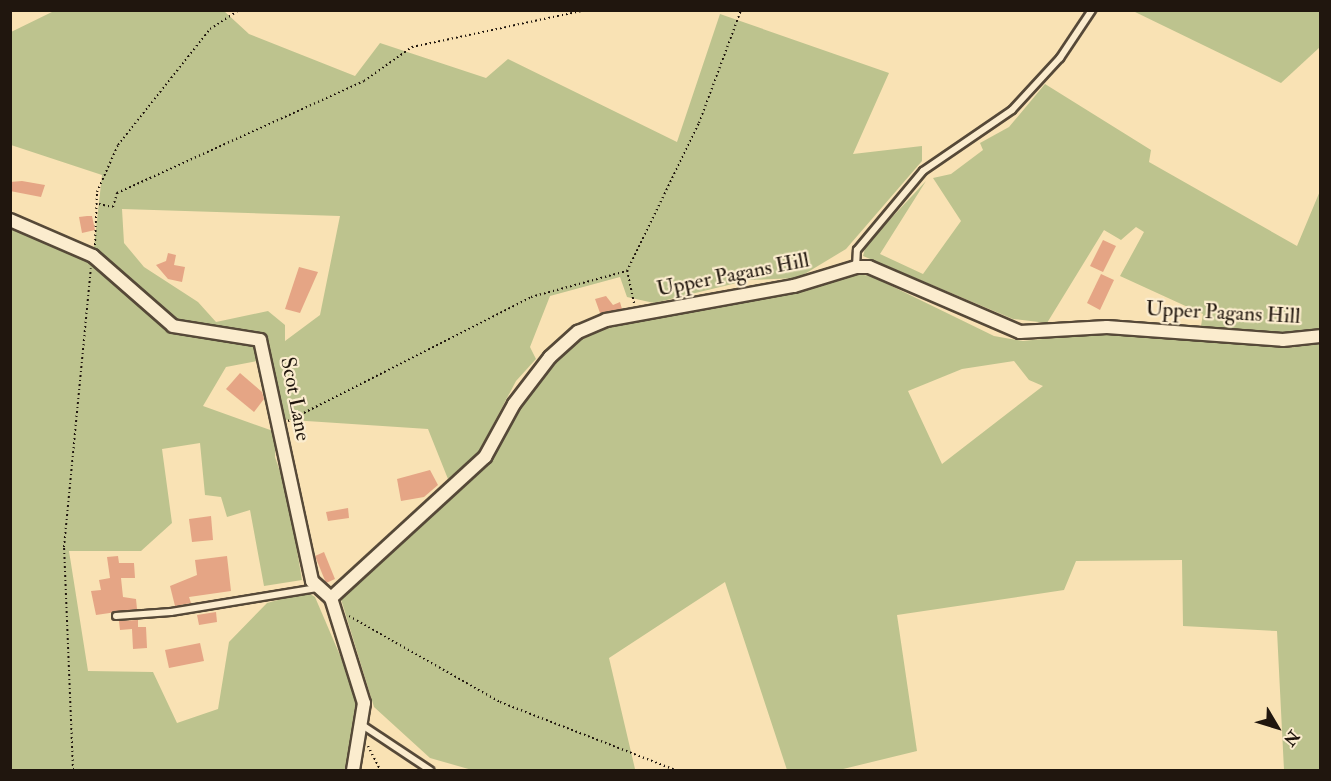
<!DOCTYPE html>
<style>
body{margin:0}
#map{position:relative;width:1331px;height:781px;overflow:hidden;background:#f9e2b4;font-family:"IM FELL Double Pica",serif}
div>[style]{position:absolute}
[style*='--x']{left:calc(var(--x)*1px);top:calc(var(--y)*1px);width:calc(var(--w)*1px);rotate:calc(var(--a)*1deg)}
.green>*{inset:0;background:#bdc38e}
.building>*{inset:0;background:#e5a585}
.path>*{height:2px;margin-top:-1px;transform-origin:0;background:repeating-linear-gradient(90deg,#20160e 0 1.5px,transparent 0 4.5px)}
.roads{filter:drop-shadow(2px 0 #564938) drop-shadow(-2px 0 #564938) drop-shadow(0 2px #564938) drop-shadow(0 -2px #564938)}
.service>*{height:6px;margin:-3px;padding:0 3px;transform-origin:3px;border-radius:3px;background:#fbecce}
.minor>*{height:12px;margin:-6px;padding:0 6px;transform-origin:6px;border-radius:6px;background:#fbecce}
span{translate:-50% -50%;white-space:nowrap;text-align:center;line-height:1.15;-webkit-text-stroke:4.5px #fbecce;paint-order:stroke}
.street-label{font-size:21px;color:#20160e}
.frame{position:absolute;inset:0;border:12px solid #20160e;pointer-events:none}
.north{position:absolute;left:1247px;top:697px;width:60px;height:60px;-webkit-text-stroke:4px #fbecce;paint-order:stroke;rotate:128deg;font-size:16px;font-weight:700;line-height:24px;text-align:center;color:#20160e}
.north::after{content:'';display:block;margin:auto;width:21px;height:27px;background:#20160e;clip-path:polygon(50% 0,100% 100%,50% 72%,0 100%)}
</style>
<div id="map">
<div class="green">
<div style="clip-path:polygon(evenodd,54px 11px,224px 11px,249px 34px,355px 76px,380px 43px,486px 78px,508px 59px,677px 142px,720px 14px,889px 73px,853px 154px,922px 146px,922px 161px,846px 249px,798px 278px,749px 280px,654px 303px,627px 297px,620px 277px,550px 296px,530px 347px,536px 359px,516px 381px,478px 453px,448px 479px,428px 429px,276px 419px,257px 361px,226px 367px,203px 406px,276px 432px,275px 457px,287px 492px,302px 580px,264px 586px,250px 510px,227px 517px,221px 497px,205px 495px,200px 443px,162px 449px,172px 523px,141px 551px,69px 551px,88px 671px,153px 672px,177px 723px,218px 709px,229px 642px,267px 603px,307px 592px,315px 597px,357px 695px,345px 770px,11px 770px,11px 220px,93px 256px,102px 175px,11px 145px,11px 32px,54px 11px,122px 209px,340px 216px,320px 315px,285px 341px,285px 325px,268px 311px,216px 322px,198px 302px,144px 267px,124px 243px,122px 209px)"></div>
<div style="clip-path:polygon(1133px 11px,1320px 11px,1320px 47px,1281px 83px)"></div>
<div style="clip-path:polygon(1045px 84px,1151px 150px,1149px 162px,1297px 246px,1320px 191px,1320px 328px,1282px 333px,1201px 326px,1203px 314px,1120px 276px,1144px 232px,1136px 227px,1121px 240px,1104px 230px,1047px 323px,1013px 319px,863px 256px,866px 245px,926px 181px,880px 254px,923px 274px,961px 221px,933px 178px,951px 174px,983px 150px,980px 143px,1009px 127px)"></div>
<div style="clip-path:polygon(evenodd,848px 273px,871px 276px,994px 336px,1023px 341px,1110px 332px,1287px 348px,1320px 344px,1320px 770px,1284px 770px,1277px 631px,1183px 626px,1182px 560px,1076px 561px,1064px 590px,897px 615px,917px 751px,839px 770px,787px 770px,725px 582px,609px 658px,635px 769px,472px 770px,430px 758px,374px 707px,340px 596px,493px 459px,524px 401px,568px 349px,588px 333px,627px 321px,807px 290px,848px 273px,1014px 361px,1029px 380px,1043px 386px,942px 464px,908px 391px,962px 369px,1014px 361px)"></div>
</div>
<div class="building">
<div style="clip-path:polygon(22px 181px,45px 185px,41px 197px,10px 191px,10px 182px)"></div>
<div style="clip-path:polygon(87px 216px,92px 216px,95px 230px,82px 233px,79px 217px)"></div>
<div style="clip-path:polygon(1103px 240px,1116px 246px,1103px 272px,1090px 266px)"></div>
<div style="clip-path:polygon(168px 253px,176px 255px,174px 265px,185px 267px,182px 282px,168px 279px,156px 265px,166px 261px)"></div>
<div style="clip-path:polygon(299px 267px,318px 272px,300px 313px,285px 309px)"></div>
<div style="clip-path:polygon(1101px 274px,1114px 280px,1100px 310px,1087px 303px)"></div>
<div style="clip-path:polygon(606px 296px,613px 305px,620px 302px,622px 309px,600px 313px,595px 299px)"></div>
<div style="clip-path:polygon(240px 373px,262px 392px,264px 399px,254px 412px,226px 389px)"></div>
<div style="clip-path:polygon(430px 470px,438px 485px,424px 497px,401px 501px,397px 479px)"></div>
<div style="clip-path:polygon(348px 508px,349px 518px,328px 521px,326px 512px)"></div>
<div style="clip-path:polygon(211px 516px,213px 540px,192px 542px,189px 519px)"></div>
<div style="clip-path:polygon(324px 552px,335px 579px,326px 583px,315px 556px)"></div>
<div style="clip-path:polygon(118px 556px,119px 563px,134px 563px,135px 578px,121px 578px,123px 597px,136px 599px,137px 609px,96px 615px,91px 591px,101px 590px,99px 580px,110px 578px,107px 557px)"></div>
<div style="clip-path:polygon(227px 556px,231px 591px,189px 597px,191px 603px,175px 606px,170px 586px,197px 575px,195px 560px)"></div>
<div style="clip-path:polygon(216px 612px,217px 622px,199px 625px,197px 615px)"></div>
<div style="clip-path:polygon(138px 620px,138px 627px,146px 627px,147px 648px,133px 649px,132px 629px,120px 630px,119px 621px)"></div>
<div style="clip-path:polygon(200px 643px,204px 661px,169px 668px,165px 650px)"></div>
</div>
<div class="path">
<div style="--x:99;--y:204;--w:14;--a:12"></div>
<div style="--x:113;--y:207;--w:15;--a:-74"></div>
<div style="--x:117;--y:193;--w:271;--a:-24.4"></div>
<div style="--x:364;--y:81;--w:59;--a:-35.3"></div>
<div style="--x:412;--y:47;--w:178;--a:-12"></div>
<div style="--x:95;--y:245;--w:53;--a:-87.8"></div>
<div style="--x:97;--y:192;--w:51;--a:-65.9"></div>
<div style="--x:118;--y:145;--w:148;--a:-51.6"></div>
<div style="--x:210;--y:29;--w:35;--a:-33"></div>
<div style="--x:634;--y:303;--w:33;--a:-102"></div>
<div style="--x:627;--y:271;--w:165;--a:-64.1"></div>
<div style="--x:699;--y:123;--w:121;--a:-69.6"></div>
<div style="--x:288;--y:421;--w:273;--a:-27"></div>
<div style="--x:531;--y:297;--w:99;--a:-15.2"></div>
<div style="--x:349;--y:616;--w:174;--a:29.7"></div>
<div style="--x:500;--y:702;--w:188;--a:21.2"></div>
<div style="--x:368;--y:746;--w:27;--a:63"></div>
<div style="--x:73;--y:770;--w:223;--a:-92.3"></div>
<div style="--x:64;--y:547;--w:280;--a:-84.5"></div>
</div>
<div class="roads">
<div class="service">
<div style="--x:856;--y:267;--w:17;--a:-87"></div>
<div style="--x:857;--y:250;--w:103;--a:-50.1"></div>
<div style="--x:923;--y:171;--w:108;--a:-34.4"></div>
<div style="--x:1012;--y:110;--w:71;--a:-47.3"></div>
<div style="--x:1060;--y:58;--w:58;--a:-56.3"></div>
<div style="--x:116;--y:616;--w:55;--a:-4.2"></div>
<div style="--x:171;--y:612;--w:148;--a:-9.3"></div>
<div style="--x:362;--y:725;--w:82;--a:33.5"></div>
</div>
<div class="minor">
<div style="--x:10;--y:220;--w:90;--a:23.4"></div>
<div style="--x:93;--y:256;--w:106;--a:41.2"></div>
<div style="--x:173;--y:326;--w:88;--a:9.1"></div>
<div style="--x:260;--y:340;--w:247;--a:77.8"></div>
<div style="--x:312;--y:581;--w:25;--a:42"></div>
<div style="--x:331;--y:598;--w:209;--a:-42.5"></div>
<div style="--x:485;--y:457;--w:60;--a:-61.3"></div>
<div style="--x:514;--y:404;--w:59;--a:-52.5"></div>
<div style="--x:550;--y:357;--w:38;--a:-42"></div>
<div style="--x:578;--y:332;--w:30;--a:-23"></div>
<div style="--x:606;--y:320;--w:191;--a:-10.3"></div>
<div style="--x:794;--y:286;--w:65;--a:-17"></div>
<div style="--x:856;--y:267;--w:13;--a:0"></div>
<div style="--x:869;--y:267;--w:164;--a:23.3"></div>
<div style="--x:1020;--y:332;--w:87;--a:-3.3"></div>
<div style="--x:1107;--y:327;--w:176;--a:4.2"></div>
<div style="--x:1283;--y:340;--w:37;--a:-6"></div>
<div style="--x:331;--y:598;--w:110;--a:72.6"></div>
<div style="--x:364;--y:703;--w:68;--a:99.3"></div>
</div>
</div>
<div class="street-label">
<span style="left:733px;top:275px;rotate:-11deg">Upper Pagans Hill</span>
<span style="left:1223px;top:313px;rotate:3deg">Upper Pagans Hill</span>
<span style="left:295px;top:399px;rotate:79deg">Scot Lane</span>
</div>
<div class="frame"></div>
<div class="north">N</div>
</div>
